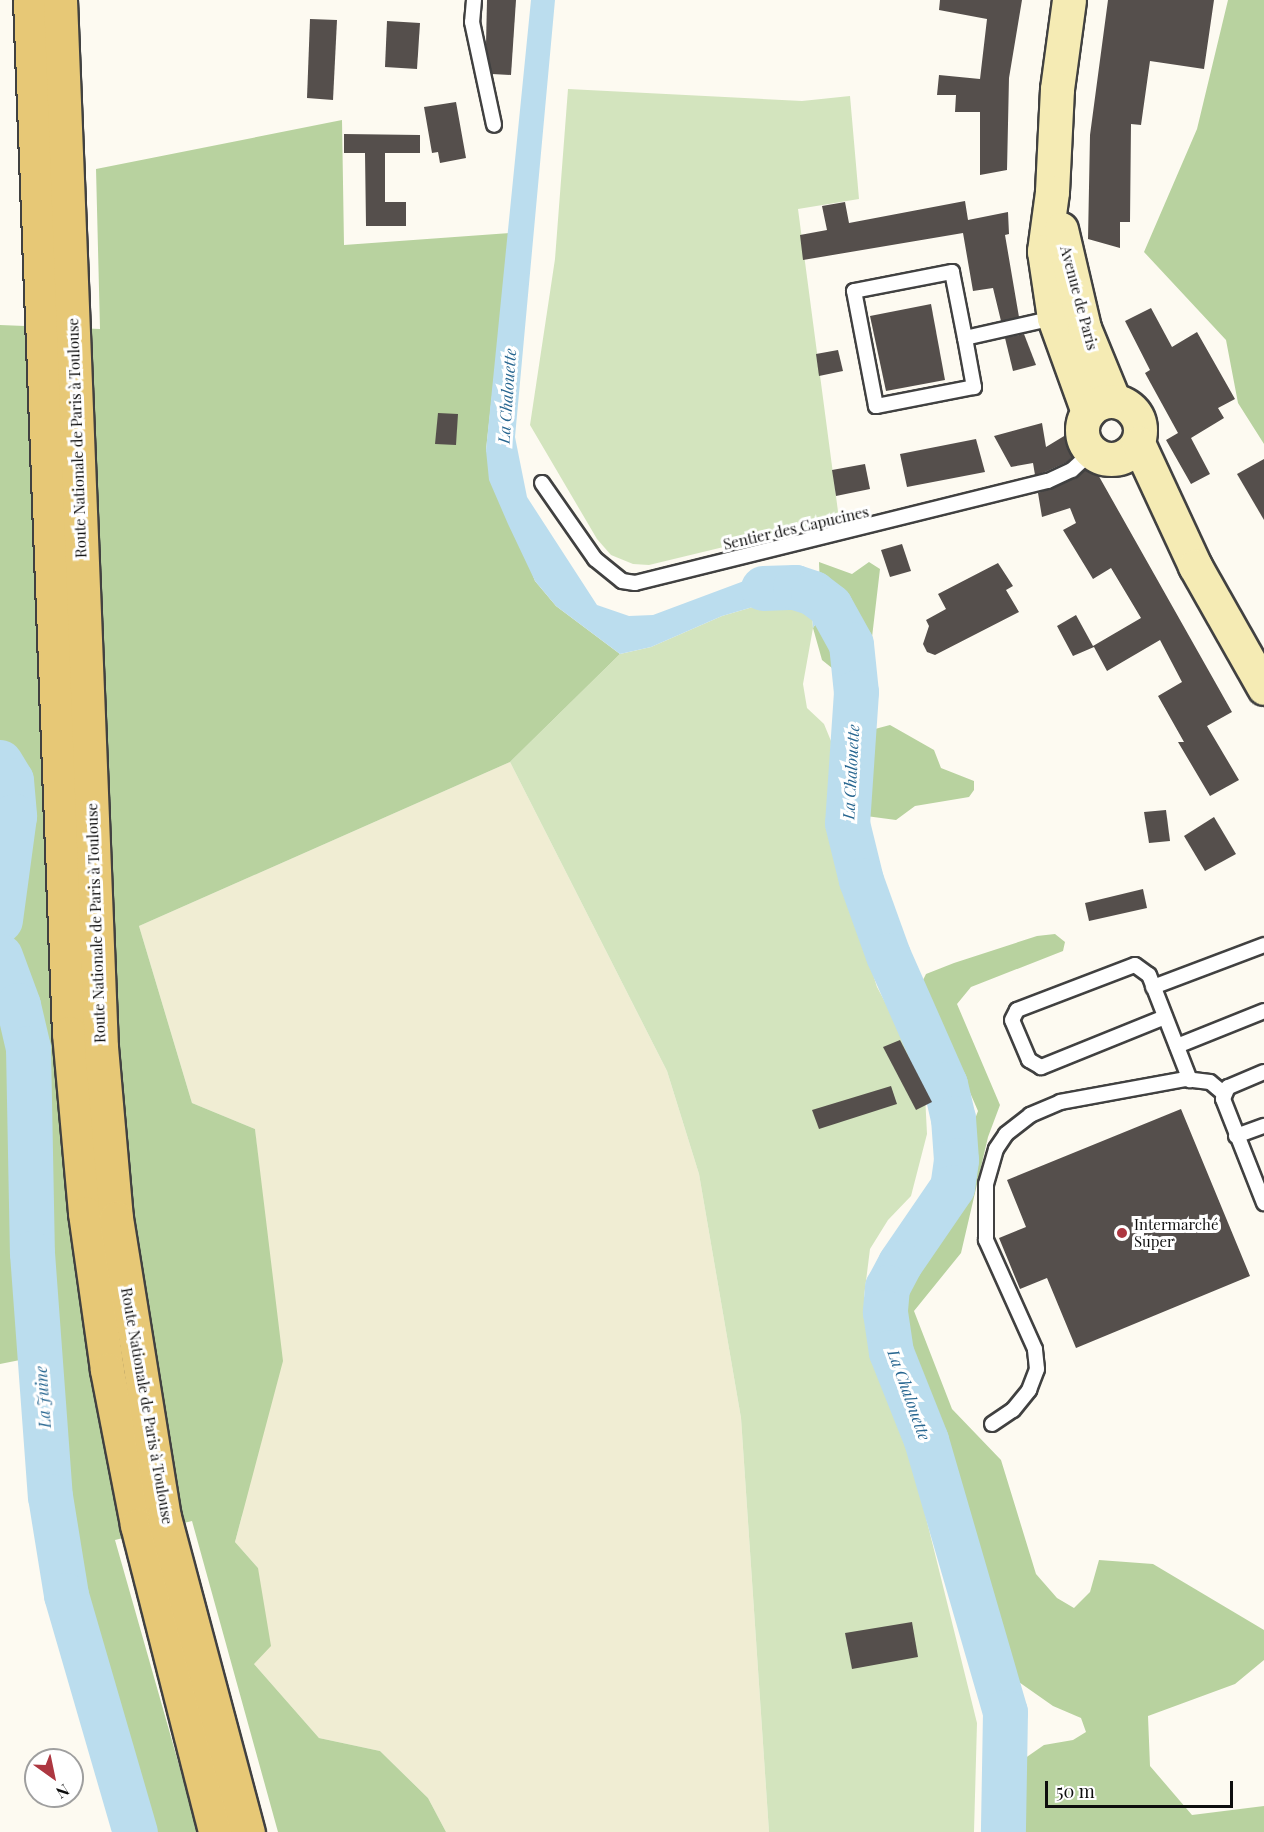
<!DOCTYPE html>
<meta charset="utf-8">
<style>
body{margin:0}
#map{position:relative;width:1264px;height:1832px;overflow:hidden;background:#fdfaf1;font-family:"Playfair Display",serif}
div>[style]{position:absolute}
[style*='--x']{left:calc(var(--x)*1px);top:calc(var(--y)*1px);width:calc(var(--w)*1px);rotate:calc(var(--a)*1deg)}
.farmland>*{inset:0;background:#f0edd3}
.green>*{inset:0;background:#d3e4be}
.forest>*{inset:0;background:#b8d29f}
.water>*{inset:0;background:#bde}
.river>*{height:45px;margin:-22.5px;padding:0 22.5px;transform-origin:22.5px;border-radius:22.5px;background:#bde}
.building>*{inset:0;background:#554f4c}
.roads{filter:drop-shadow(2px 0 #414141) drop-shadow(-2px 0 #414141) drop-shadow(0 2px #414141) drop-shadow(0 -2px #414141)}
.lane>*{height:14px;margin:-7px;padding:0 7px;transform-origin:7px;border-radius:7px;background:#fff}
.secondary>*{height:33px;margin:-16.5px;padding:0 16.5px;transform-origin:16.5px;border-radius:16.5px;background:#f5ebb4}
.secondary>.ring{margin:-16.5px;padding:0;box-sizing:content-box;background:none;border:33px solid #f5ebb4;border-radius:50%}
.primary>*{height:33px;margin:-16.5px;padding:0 16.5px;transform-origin:16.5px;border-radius:16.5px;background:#e7c876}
.dots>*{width:16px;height:16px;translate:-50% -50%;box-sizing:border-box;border:3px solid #fff;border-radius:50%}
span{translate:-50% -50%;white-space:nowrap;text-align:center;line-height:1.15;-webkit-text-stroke:6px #fff;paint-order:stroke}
.street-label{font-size:15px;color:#0e0e0e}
.poi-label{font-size:15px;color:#0e0e0e}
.left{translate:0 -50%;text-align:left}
.water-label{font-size:16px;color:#276690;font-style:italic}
.north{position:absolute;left:24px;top:1748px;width:60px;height:60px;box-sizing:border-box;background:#fff;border:2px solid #9f9f9f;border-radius:50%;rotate:147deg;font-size:16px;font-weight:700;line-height:24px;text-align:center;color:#0e0e0e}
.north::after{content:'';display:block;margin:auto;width:21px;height:27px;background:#ad3741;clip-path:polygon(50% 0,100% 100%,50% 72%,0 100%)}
.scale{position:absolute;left:1045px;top:1781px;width:188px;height:27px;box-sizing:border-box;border:3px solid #0e0e0e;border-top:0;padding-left:8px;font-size:18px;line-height:21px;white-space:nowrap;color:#0e0e0e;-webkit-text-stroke:4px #fff;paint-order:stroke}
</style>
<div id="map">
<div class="farmland">
<div style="clip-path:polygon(510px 762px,667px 1071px,699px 1174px,741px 1418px,769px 1832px,446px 1832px,428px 1798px,380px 1751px,319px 1738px,254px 1664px,258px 1568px,235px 1542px,242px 1516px,264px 1218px,255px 1129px,192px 1103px,139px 926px)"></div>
</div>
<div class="green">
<div style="clip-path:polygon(568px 89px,802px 101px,850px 96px,859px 199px,798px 209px,839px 519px,649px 565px,633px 564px,611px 555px,597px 539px,530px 425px,555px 259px)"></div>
<div style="clip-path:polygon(770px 602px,797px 602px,812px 616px,813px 628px,803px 684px,807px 708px,824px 724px,831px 741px,829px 835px,877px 987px,924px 1075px,927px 1134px,911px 1196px,888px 1220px,870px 1249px,864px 1297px,866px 1329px,903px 1425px,977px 1723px,974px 1832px,769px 1832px,741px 1418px,699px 1174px,667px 1071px,510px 762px,620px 654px,651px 647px,722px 616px)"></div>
</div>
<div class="forest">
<div style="clip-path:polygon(1228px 0,1264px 0,1264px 444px,1238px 403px,1226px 340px,1144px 252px,1197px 129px)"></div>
<div style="clip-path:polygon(342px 120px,344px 245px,510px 233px,486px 450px,535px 581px,556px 606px,620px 654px,510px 762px,139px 926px,192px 1103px,255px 1129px,283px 1361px,235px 1542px,258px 1568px,271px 1646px,254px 1664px,319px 1738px,380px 1751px,428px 1798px,446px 1832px,278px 1832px,192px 1521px,115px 1540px,198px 1832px,116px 1832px,46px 1555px,20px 1360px,0 1364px,0 325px,100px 329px,96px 169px)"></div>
<div style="clip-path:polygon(819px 562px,852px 574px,869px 562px,880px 569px,867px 680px,858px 689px,822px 660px,813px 628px,821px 616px)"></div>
<div style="clip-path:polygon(890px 725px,934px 750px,941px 768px,974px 781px,974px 790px,969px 797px,915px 806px,896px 820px,866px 816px,853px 792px,864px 747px,875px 729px)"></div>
<div style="clip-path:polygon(1055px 934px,1065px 942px,1063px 951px,971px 987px,957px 1004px,1000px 1105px,988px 1137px,961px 1253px,914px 1311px,952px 1409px,1001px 1460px,1036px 1574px,1057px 1598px,1074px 1608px,1090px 1592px,1099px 1560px,1153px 1564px,1264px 1630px,1264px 1660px,1235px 1684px,1148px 1716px,1150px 1766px,1192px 1815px,1264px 1806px,1264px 1832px,1018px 1832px,1021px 1761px,1044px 1745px,1073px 1740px,1086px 1732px,1081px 1718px,1053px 1706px,1009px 1675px,954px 1489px,892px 1306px,900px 1277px,962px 1178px,966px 1143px,978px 1111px,922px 982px,926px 974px,954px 963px,1037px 936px)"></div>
</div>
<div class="water">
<div style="clip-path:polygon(531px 0,555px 0,515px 437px,527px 497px,597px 605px,629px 616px,653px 615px,760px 575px,817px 572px,822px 588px,821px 616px,813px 628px,812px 616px,797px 602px,770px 602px,722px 616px,651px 647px,620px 654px,556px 606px,535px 581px,508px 524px,489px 480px,486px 450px)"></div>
</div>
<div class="river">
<div style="--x:763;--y:588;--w:32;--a:-2"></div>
<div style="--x:795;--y:587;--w:19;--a:18"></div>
<div style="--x:813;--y:593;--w:21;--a:37"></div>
<div style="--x:830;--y:606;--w:43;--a:61.1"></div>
<div style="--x:851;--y:644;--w:48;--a:84.1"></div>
<div style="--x:856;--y:692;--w:131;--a:93.9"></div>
<div style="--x:847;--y:823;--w:59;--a:76.2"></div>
<div style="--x:861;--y:880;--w:80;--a:70.2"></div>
<div style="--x:888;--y:955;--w:141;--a:66.2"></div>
<div style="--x:945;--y:1084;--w:35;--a:77"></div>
<div style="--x:953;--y:1118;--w:42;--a:85.9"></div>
<div style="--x:956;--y:1160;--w:27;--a:98"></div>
<div style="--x:952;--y:1187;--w:92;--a:124.4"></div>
<div style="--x:900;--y:1263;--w:27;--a:118"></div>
<div style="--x:887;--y:1287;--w:25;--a:95"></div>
<div style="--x:885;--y:1312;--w:40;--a:81.5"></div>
<div style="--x:891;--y:1352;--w:95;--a:68.3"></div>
<div style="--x:926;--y:1440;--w:283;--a:73.8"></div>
<div style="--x:1005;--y:1712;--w:120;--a:91"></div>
<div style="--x:0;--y:762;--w:21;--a:59"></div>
<div style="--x:11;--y:780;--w:36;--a:85"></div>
<div style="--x:14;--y:816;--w:105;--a:97.7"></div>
<div style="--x:0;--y:956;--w:52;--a:69.8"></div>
<div style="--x:18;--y:1005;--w:44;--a:76.9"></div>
<div style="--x:28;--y:1048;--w:205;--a:88.9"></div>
<div style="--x:32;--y:1253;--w:244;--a:85.8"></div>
<div style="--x:50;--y:1496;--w:100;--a:80.8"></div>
<div style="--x:66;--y:1595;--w:247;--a:73.8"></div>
</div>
<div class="building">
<div style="clip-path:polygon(487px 0,516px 0,511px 75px,492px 74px,486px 45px)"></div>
<div style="clip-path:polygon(940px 0,1022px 0,1009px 78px,1007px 170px,980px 175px,980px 112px,955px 112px,956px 95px,937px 95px,939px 75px,980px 79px,987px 19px,939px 10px)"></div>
<div style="clip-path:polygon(1108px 0,1214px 0,1204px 69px,1150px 61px,1141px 125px,1131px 124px,1130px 222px,1120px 222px,1120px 248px,1088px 239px,1090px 135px)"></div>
<div style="clip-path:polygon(310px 19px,337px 20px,333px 100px,307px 98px)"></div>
<div style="clip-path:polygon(387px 21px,420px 23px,417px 69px,385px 67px)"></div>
<div style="clip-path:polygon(456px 102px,466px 158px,440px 163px,438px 152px,432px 153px,424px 107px)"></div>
<div style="clip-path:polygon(344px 134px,420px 135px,420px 153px,385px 153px,385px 202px,406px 202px,406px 226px,366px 226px,365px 153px,344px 153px)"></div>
<div style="clip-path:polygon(965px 201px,968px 220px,1008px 212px,1009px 234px,1005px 235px,1019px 317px,1001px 321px,993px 288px,973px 291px,963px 233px,803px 260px,800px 235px,827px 230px,822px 206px,845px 202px,849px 223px)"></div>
<div style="clip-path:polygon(931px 304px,945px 380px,886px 391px,870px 316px)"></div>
<div style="clip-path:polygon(1151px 308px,1172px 347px,1197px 332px,1235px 399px,1218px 408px,1224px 418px,1191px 438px,1210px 474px,1191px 484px,1166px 440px,1178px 433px,1145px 373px,1150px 370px,1125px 321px)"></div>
<div style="clip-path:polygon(1024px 334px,1036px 365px,1013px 371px,1005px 338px)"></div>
<div style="clip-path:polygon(838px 350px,843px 371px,819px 376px,816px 354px)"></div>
<div style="clip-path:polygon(438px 413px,458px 414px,456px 445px,435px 444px)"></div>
<div style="clip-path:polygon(1042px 423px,1046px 447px,1074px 430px,1083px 447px,1067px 462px,1045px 472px,1035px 475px,1033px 463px,1011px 467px,994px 436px)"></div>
<div style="clip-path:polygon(976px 439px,985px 472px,907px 487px,900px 454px)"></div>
<div style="clip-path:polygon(1264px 459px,1264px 520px,1237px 474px)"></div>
<div style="clip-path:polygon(865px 464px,870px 489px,836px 496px,832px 470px)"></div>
<div style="clip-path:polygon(1092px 464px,1232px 712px,1207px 726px,1239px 780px,1210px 796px,1178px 742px,1184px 742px,1158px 696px,1182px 682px,1160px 640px,1107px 671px,1094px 647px,1073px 656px,1057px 626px,1076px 615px,1093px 646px,1141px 618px,1111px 568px,1093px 579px,1063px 530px,1076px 523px,1070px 508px,1042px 517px,1038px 493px,1076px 478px)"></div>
<div style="clip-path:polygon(902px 544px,911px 571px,890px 577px,881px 550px)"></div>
<div style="clip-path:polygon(998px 563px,1013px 586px,1006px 590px,1019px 612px,935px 655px,927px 652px,923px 644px,929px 626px,926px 620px,946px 609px,938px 594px)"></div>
<div style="clip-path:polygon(1166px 810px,1170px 841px,1149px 843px,1144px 812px)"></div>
<div style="clip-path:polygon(1214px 817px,1236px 854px,1205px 871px,1184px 836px)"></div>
<div style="clip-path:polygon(1143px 889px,1147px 908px,1089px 921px,1085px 903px)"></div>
<div style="clip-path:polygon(900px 1040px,932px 1102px,916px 1110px,883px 1047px)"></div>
<div style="clip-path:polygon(891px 1086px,897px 1104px,819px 1129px,812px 1110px)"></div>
<div style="clip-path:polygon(1181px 1109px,1250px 1276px,1076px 1348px,1047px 1278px,1020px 1289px,999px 1238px,1026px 1227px,1007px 1180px)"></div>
<div style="clip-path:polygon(912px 1622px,918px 1657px,852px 1669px,845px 1633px)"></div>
</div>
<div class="roads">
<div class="lane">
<div style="--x:474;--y:0;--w:22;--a:95"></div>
<div style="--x:472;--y:22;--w:105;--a:77.9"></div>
<div style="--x:965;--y:338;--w:50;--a:79.6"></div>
<div style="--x:974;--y:387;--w:100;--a:169"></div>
<div style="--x:876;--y:406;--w:117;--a:-100.8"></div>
<div style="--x:854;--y:291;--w:100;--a:-11"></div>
<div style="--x:952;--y:272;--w:67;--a:78.9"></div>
<div style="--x:965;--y:338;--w:91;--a:-12.7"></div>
<div style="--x:542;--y:483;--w:93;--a:55.1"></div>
<div style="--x:595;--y:559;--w:35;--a:39"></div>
<div style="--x:622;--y:581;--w:13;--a:9"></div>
<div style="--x:635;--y:583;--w:425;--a:-13.9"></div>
<div style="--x:1048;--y:481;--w:26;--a:-25"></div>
<div style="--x:1072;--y:470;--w:26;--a:-43"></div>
<div style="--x:1153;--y:987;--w:119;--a:-20.7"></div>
<div style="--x:1165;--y:1017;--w:134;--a:158"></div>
<div style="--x:1041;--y:1067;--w:14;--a:-150"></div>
<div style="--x:1029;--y:1060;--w:43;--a:-113"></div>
<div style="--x:1012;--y:1020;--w:11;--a:-63"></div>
<div style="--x:1017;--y:1010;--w:126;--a:-20.9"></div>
<div style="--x:1135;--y:965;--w:17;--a:36"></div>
<div style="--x:1149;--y:975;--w:113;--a:68.7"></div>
<div style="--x:1177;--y:1046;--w:94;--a:-21.9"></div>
<div style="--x:1264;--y:1072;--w:39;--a:157"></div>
<div style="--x:1228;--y:1087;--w:13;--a:113"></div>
<div style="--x:1223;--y:1099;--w:112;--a:68.5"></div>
<div style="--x:1236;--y:1136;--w:30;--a:-20"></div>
<div style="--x:992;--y:1424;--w:25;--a:-34"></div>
<div style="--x:1013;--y:1410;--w:26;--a:-51"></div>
<div style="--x:1029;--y:1390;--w:22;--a:-69"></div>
<div style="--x:1037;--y:1369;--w:20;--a:-96"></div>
<div style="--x:1035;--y:1349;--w:120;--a:-114.2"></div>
<div style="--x:986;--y:1240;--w:56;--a:-90"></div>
<div style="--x:986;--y:1184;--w:36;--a:-74"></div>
<div style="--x:996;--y:1149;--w:18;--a:-56"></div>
<div style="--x:1006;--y:1134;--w:31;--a:-38"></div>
<div style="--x:1030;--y:1115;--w:33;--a:-23"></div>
<div style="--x:1060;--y:1102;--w:127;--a:-10.4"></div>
<div style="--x:1185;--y:1079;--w:25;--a:7"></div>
<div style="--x:1210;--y:1082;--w:17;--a:40"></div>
</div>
<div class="secondary">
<div style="--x:1069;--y:0;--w:90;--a:97.7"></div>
<div style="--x:1057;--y:89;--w:103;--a:92.8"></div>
<div style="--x:1052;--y:192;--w:60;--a:97.7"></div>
<div style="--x:1044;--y:251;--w:68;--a:81.5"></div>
<div style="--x:1054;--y:318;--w:100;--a:70.1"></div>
<div style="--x:1061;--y:229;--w:102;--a:76.9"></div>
<div style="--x:1084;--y:328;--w:79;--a:67.7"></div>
<div class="ring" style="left:1082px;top:401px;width:25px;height:25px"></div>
<div style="--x:1138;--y:443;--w:136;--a:65.1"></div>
<div style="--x:1195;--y:566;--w:140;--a:60.5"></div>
</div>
<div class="primary">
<div style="--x:30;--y:0;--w:1034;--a:87.84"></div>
<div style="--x:69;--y:1033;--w:181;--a:84.9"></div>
<div style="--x:85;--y:1213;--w:159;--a:82"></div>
<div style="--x:107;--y:1370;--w:158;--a:79"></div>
<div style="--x:137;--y:1525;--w:317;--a:75.7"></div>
<div style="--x:60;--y:0;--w:1048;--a:87.76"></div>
<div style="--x:101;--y:1047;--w:172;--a:85"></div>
<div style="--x:116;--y:1218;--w:303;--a:80.9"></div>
<div style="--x:164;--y:1517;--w:326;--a:75.1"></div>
</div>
</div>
<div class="dots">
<div style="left:1122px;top:1233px;background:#ad3741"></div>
</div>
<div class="street-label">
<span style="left:1079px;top:298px;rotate:75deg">Avenue de Paris</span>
<span style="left:77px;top:438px;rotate:-92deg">Route Nationale de Paris à Toulouse</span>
<span style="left:796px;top:528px;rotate:-13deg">Sentier des Capucines</span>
<span style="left:96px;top:923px;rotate:-92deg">Route Nationale de Paris à Toulouse</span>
<span style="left:147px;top:1406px;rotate:80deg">Route Nationale de Paris à Toulouse</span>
</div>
<div class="poi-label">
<span class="left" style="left:1134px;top:1233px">Intermarché<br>Super</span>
</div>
<div class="water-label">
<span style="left:507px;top:396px;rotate:-86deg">La Chalouette</span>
<span style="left:851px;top:772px;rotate:-87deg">La Chalouette</span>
<span style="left:909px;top:1395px;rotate:70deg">La Chalouette</span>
<span style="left:43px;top:1397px;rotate:-94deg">La Juine</span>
</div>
<div class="north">N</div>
<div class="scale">50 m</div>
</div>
